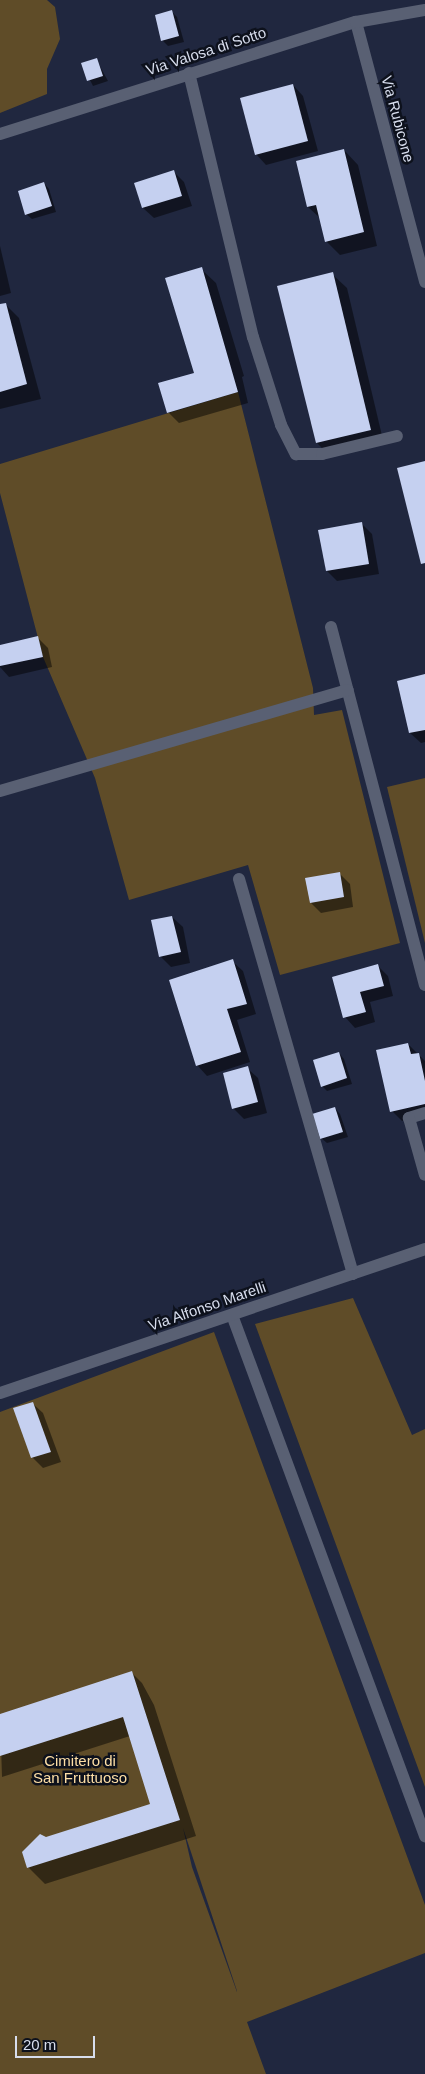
<!DOCTYPE html>
<style>
body{margin:0}
#map{position:relative;width:425px;height:2074px;overflow:hidden;background:#20273f;font-family:Helvetica,sans-serif}
div>[style]{position:absolute}
[style*='--x']{left:calc(var(--x)*1px);top:calc(var(--y)*1px);width:calc(var(--w)*1px);rotate:calc(var(--a)*1deg)}
.green>*{inset:0;background:#5f4c28}
.shadow>*{inset:0;background:#0007}
.building>*{inset:0;background:#c5d0f0}
.lane>*{height:12px;margin:-6px;padding:0 6px;transform-origin:6px;border-radius:6px;background:#596073}
.street>*{height:12px;margin:-6px;padding:0 6px;transform-origin:6px;border-radius:6px;background:#596073}
span{translate:-50% -50%;white-space:nowrap;text-align:center;line-height:1.15;-webkit-text-stroke:5px #0d111c;paint-order:stroke}
.street-label{font-size:15px;color:#d7dded}
.park-label{font-size:15px;color:#fedfa6}
.scale{position:absolute;left:15px;top:2036px;width:80px;height:22px;box-sizing:border-box;border:2px solid #d7dded;border-top:0;padding-left:6px;font-size:15px;line-height:18px;white-space:nowrap;color:#d7dded;-webkit-text-stroke:4px #0d111c;paint-order:stroke}
</style>
<div id="map">
<div class="green">
<div style="clip-path:polygon(0 0,47px 0,55px 7px,60px 39px,47px 69px,47px 94px,0 113px)"></div>
<div style="clip-path:polygon(238px 392px,313px 688px,314px 715px,342px 710px,400px 943px,280px 975px,248px 865px,129px 900px,95px 778px,43px 657px,0 493px,0 464px)"></div>
<div style="clip-path:polygon(425px 778px,425px 943px,387px 787px)"></div>
<div style="clip-path:polygon(353px 1298px,412px 1435px,425px 1429px,425px 1787px,255px 1324px)"></div>
<div style="clip-path:polygon(evenodd,214px 1332px,425px 1905px,425px 1953px,247px 2022px,266px 2074px,0 2074px,0 1412px,214px 1332px,183px 1828px,237px 1991px,237px 1992px,192px 1867px,183px 1828px)"></div>
</div>
<div class="shadow">
<div style="clip-path:polygon(172px 12px,177px 17px,184px 42px,168px 46px,162px 40px)"></div>
<div style="clip-path:polygon(96px 59px,108px 81px,93px 86px,82px 64px)"></div>
<div style="clip-path:polygon(293px 85px,303px 96px,318px 151px,266px 165px,256px 154px)"></div>
<div style="clip-path:polygon(344px 150px,358px 165px,377px 246px,340px 255px,326px 241px,321px 219px,308px 207px)"></div>
<div style="clip-path:polygon(174px 172px,184px 182px,192px 206px,154px 218px,143px 208px,136px 184px)"></div>
<div style="clip-path:polygon(44px 183px,49px 189px,56px 212px,32px 219px,26px 214px)"></div>
<div style="clip-path:polygon(0 246px,11px 293px,0 296px)"></div>
<div style="clip-path:polygon(201px 269px,216px 283px,244px 376px,242px 377px,248px 403px,179px 423px,168px 412px,196px 373px)"></div>
<div style="clip-path:polygon(332px 274px,347px 288px,384px 444px,331px 457px,317px 443px)"></div>
<div style="clip-path:polygon(5px 304px,19px 318px,41px 399px,0 409px,0 305px)"></div>
<div style="clip-path:polygon(362px 524px,372px 534px,379px 574px,337px 581px,327px 571px)"></div>
<div style="clip-path:polygon(38px 638px,48px 648px,52px 667px,9px 677px,0 667px,0 646px)"></div>
<div style="clip-path:polygon(425px 675px,425px 742px,421px 743px,410px 733px)"></div>
<div style="clip-path:polygon(339px 873px,350px 884px,353px 907px,321px 913px,311px 903px)"></div>
<div style="clip-path:polygon(172px 917px,183px 927px,190px 963px,171px 967px,160px 956px)"></div>
<div style="clip-path:polygon(232px 961px,243px 971px,256px 1014px,237px 1020px,250px 1062px,207px 1076px,197px 1065px)"></div>
<div style="clip-path:polygon(378px 966px,388px 976px,393px 996px,370px 1002px,375px 1022px,355px 1028px,345px 1017px,334px 978px)"></div>
<div style="clip-path:polygon(408px 1044px,425px 1061px,425px 1116px,402px 1121px,392px 1111px)"></div>
<div style="clip-path:polygon(339px 1053px,344px 1059px,352px 1084px,327px 1091px,322px 1086px)"></div>
<div style="clip-path:polygon(247px 1068px,258px 1078px,267px 1113px,244px 1119px,233px 1108px)"></div>
<div style="clip-path:polygon(335px 1108px,340px 1114px,348px 1137px,327px 1143px,321px 1138px)"></div>
<div style="clip-path:polygon(32px 1403px,43px 1413px,61px 1462px,43px 1468px,32px 1457px)"></div>
<div style="clip-path:polygon(132px 1673px,142px 1683px,154px 1705px,196px 1836px,45px 1884px,28px 1867px,46px 1839px,152px 1805px,130px 1736px,2px 1777px,0 1715px)"></div>
</div>
<div class="building">
<div style="clip-path:polygon(172px 10px,179px 36px,161px 41px,155px 15px)"></div>
<div style="clip-path:polygon(97px 58px,103px 76px,87px 81px,81px 63px)"></div>
<div style="clip-path:polygon(293px 84px,308px 141px,255px 155px,240px 98px)"></div>
<div style="clip-path:polygon(344px 149px,364px 232px,325px 242px,316px 205px,307px 207px,296px 161px)"></div>
<div style="clip-path:polygon(174px 170px,182px 196px,142px 208px,134px 183px)"></div>
<div style="clip-path:polygon(44px 182px,52px 206px,25px 215px,18px 191px)"></div>
<div style="clip-path:polygon(202px 267px,238px 392px,167px 413px,158px 383px,194px 373px,165px 278px)"></div>
<div style="clip-path:polygon(333px 272px,371px 430px,316px 443px,277px 286px)"></div>
<div style="clip-path:polygon(6px 303px,27px 384px,0 392px,0 304px)"></div>
<div style="clip-path:polygon(425px 461px,425px 563px,421px 564px,397px 468px)"></div>
<div style="clip-path:polygon(362px 522px,369px 564px,326px 571px,318px 530px)"></div>
<div style="clip-path:polygon(38px 636px,43px 657px,0 666px,0 645px)"></div>
<div style="clip-path:polygon(425px 674px,425px 730px,409px 733px,397px 681px)"></div>
<div style="clip-path:polygon(340px 872px,344px 897px,310px 903px,305px 878px)"></div>
<div style="clip-path:polygon(172px 916px,181px 952px,159px 957px,151px 920px)"></div>
<div style="clip-path:polygon(233px 959px,247px 1004px,227px 1009px,241px 1052px,196px 1066px,169px 980px)"></div>
<div style="clip-path:polygon(378px 964px,384px 986px,360px 992px,366px 1012px,343px 1018px,332px 977px)"></div>
<div style="clip-path:polygon(408px 1043px,411px 1054px,419px 1053px,425px 1081px,425px 1104px,390px 1112px,376px 1050px)"></div>
<div style="clip-path:polygon(339px 1052px,347px 1078px,321px 1087px,313px 1060px)"></div>
<div style="clip-path:polygon(248px 1066px,258px 1102px,232px 1109px,223px 1073px)"></div>
<div style="clip-path:polygon(335px 1107px,343px 1132px,320px 1139px,312px 1114px)"></div>
<div style="clip-path:polygon(33px 1402px,51px 1452px,31px 1458px,13px 1408px)"></div>
<div style="clip-path:polygon(132px 1671px,180px 1820px,27px 1868px,22px 1852px,40px 1834px,46px 1837px,150px 1804px,123px 1717px,0 1756px,0 1714px)"></div>
</div>
<div class="lane">
<div style="--x:189;--y:73;--w:272;--a:76.4"></div>
<div style="--x:253;--y:337;--w:92;--a:72.3"></div>
<div style="--x:281;--y:425;--w:33;--a:63"></div>
<div style="--x:296;--y:454;--w:26;--a:0"></div>
<div style="--x:322;--y:454;--w:77;--a:-13.5"></div>
<div style="--x:331;--y:627;--w:370;--a:75.3"></div>
<div style="--x:0;--y:791;--w:362;--a:-16.2"></div>
<div style="--x:239;--y:879;--w:411;--a:73.9"></div>
<div style="--x:425;--y:1113;--w:17;--a:163"></div>
<div style="--x:409;--y:1118;--w:59;--a:74.3"></div>
<div style="--x:232;--y:1315;--w:556;--a:69.67"></div>
</div>
<div class="street">
<div style="--x:356;--y:22;--w:269;--a:75.1"></div>
<div style="--x:0;--y:134;--w:373;--a:-17.5"></div>
<div style="--x:356;--y:22;--w:70;--a:-9.9"></div>
<div style="--x:0;--y:1393;--w:449;--a:-18.7"></div>
</div>
<div class="street-label">
<span style="left:206px;top:51px;rotate:-18deg">Via Valosa di Sotto</span>
<span style="left:398px;top:119px;rotate:75deg">Via Rubicone</span>
<span style="left:207px;top:1306px;rotate:-19deg">Via Alfonso Marelli</span>
</div>
<div class="park-label">
<span style="left:80px;top:1769px">Cimitero di<br>San Fruttuoso</span>
</div>
<div class="scale">20 m</div>
</div>
